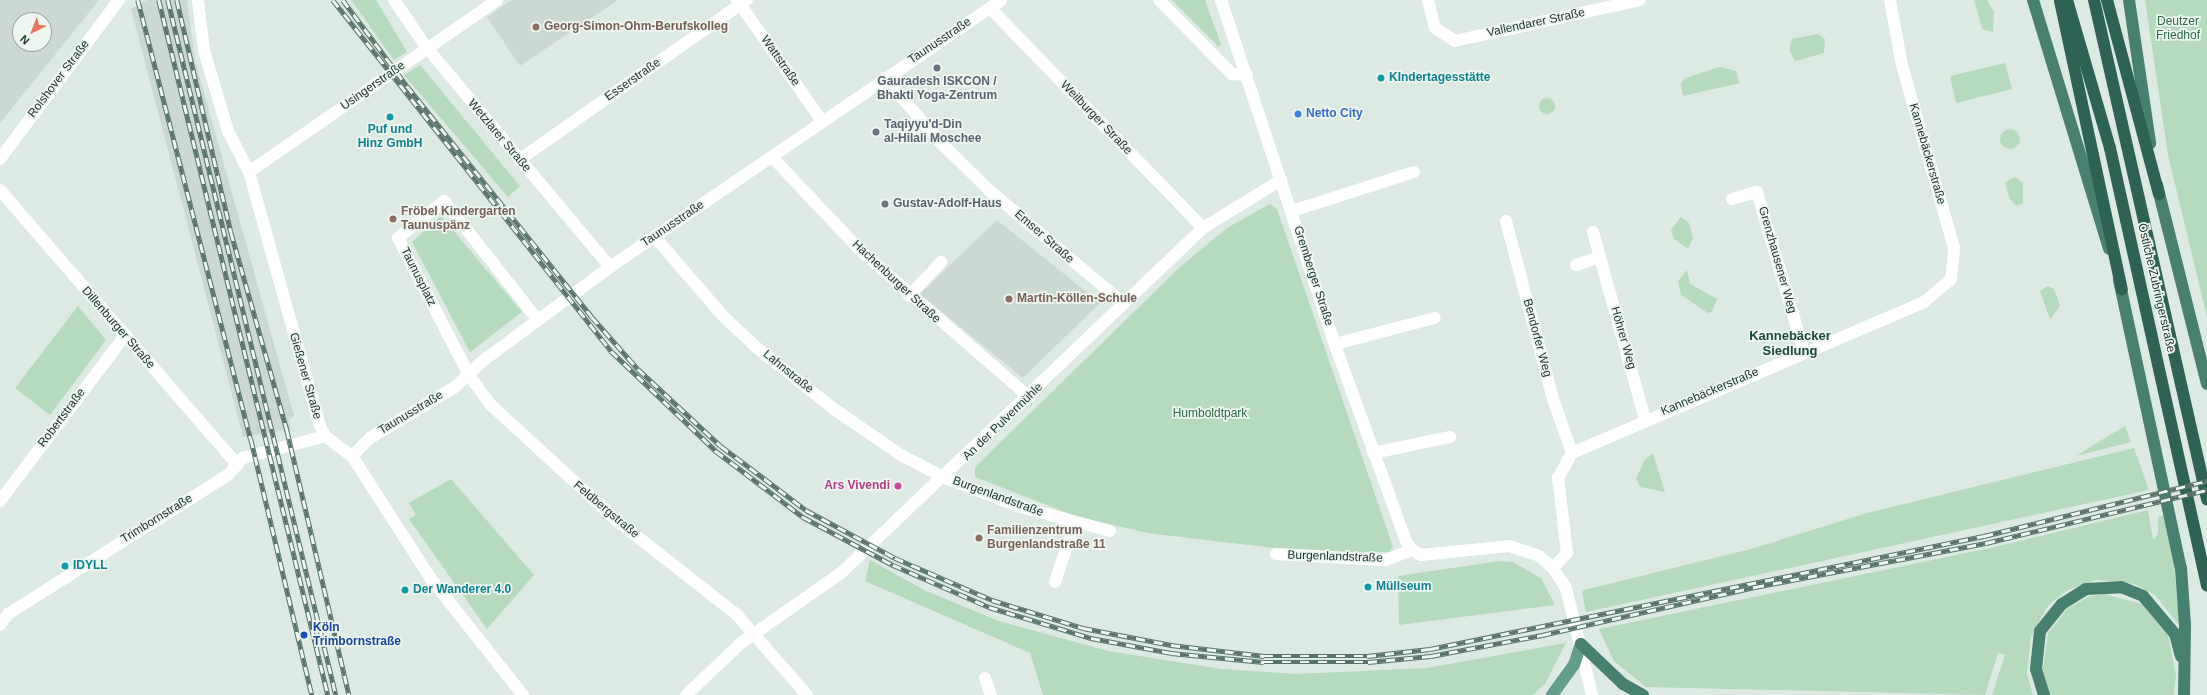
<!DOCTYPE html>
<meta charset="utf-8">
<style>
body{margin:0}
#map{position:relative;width:2207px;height:695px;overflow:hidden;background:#dde9e3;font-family:Arial,sans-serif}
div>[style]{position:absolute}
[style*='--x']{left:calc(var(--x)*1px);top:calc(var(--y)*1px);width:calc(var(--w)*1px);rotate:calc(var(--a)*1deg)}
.built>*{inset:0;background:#ccd8d2}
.green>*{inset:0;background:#b6dabe}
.round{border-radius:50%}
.minor>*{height:12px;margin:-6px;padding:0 6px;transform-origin:6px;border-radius:6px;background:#fff}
.tertiary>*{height:12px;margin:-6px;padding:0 6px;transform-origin:6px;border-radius:6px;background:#fff}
.primary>*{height:12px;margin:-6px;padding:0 6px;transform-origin:6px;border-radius:6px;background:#639d8b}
.trunk>*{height:12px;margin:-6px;padding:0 6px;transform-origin:6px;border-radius:6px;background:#488070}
.motorway>*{height:12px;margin:-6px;padding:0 6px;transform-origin:6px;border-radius:6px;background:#2d6255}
.rail>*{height:4.5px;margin-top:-2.25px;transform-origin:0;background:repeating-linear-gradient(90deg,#edf6f1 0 9px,#5a746b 0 18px);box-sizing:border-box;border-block:1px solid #5a746b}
.dots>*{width:11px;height:11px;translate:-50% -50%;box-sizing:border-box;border:2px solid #edf6f1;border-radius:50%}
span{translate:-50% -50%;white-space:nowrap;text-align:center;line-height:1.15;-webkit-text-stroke:3.5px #edf6f1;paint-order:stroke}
.park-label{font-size:12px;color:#2c6d41}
.street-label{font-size:12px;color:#203730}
.education-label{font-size:12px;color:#785e54;font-weight:700}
.left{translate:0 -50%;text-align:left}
.culture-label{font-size:12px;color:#0d838f;font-weight:700}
.worship-label{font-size:12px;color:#5b616d;font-weight:700}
.shop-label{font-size:12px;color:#366cbe;font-weight:700}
.hotel-label{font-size:12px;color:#b23c85;font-weight:700}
.right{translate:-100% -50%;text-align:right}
.transit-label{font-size:12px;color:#164399;font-weight:700}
.neighbourhood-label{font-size:13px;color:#1d483b;font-weight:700}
.north{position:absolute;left:12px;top:12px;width:40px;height:40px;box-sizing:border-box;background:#edf6f1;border:1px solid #9baaa4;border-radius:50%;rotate:223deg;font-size:11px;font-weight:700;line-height:16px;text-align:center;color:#203730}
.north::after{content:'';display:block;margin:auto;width:14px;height:18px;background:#ed7457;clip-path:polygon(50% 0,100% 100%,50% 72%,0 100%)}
</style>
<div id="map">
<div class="built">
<div style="clip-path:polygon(evenodd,0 0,99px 0,0 123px,0 0,20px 20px,44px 20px,44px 44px,20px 44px,20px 20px)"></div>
<div style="clip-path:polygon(147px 0,187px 0,195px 60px,294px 416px,289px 420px,291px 429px,243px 437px,131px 9px)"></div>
<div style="clip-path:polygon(512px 0,618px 0,520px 66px,487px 17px)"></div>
<div style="clip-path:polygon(997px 220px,1100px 303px,1023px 378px,920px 294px)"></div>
</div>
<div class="green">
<div style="clip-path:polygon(351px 0,376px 0,407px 52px,394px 60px)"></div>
<div style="clip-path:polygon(1172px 0,1205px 0,1221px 45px,1218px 46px)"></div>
<div style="clip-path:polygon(1974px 0,1987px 0,1994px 12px,1993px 32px,1982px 29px)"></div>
<div style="clip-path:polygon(2145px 0,2207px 0,2207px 317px,2168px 155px)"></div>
<div style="clip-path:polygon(1818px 34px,1825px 39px,1824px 53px,1795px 61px,1789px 50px,1792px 39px)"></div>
<div style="clip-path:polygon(2005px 63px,2012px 89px,1956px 103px,1950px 76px)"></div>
<div style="clip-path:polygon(420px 65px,520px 186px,508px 197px,404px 75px)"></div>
<div style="clip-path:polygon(1720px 67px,1736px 71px,1740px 83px,1683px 96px,1681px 83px,1685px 78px)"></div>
<div class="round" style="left:1539px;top:98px;width:16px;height:16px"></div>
<div class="round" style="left:2000px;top:129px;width:20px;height:20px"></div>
<div style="clip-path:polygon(2015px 177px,2023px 183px,2023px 203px,2016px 206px,2009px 198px,2005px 182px)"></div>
<div style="clip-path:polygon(1270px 204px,1277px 209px,1393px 547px,1389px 552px,1309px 552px,1147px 533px,1075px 516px,975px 477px,975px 467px,1179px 268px,1227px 228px)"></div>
<div style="clip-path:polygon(441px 216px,522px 312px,470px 352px,412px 242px)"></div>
<div style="clip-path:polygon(1681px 217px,1689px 223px,1693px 238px,1688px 249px,1674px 239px,1671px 230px)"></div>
<div style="clip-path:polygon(1687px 270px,1690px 284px,1717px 299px,1712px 312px,1708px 313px,1681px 295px,1678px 281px)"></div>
<div style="clip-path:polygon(2048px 286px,2054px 289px,2060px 306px,2050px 319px,2040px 291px)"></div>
<div style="clip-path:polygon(78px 306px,106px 340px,50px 415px,15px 388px)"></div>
<div style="clip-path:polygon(2125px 426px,2131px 442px,2076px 456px,2100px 441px)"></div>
<div style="clip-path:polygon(2134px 448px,2149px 490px,1586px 612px,1582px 592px,1584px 590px,1751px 549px,1867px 513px)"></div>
<div style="clip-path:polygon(1653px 453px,1665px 492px,1640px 487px,1636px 479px,1644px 461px)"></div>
<div style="clip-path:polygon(451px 479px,534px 575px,487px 629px,409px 519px,416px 515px,409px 503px)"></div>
<div style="clip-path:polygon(2148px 510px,2153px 540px,2158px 534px,2158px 517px,2165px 515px,2172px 547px,2180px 626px,2155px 595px,2134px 584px,2096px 580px,2066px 591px,2048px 606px,2031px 636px,2027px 674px,2033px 695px,1992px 695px,2005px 655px,1994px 651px,1998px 653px,1985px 695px,1646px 687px,1614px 661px,1599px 629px,1990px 548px)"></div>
<div style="clip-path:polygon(870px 560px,926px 591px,999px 621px,1108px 651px,1221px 669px,1297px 674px,1427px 668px,1566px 643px,1545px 684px,1533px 695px,1043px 695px,1030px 653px,865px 581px)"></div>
<div style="clip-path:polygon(1500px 561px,1513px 562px,1541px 578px,1555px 605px,1399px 625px,1398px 576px)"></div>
<div style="clip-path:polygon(2104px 594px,2142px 604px,2168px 634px,2176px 675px,2174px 695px,2050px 695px,2043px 668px,2048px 633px,2067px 609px,2090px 596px)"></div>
</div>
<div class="minor">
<div style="--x:198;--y:0;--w:50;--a:83.2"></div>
<div style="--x:204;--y:50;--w:43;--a:73.7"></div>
<div style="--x:216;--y:91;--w:42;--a:73.3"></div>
<div style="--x:228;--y:131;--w:46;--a:62.9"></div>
<div style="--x:249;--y:172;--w:264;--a:74.4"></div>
<div style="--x:320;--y:426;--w:11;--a:63"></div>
<div style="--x:325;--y:436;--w:34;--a:37"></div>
<div style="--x:352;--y:456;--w:146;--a:57.3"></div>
<div style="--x:431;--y:579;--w:148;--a:51.6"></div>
<div style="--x:394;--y:0;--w:58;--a:55.5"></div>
<div style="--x:427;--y:48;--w:285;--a:50.1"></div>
<div style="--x:737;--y:0;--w:148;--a:54.9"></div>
<div style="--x:1159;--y:0;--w:104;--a:45.4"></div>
<div style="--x:1232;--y:74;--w:15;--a:4"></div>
<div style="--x:1428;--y:0;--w:29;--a:76"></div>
<div style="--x:1435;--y:28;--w:24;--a:33"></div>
<div style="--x:1455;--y:41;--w:189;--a:-12.5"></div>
<div style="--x:990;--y:8;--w:306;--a:45.9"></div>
<div style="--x:885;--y:78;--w:84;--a:49.3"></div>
<div style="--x:940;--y:142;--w:70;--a:44.4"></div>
<div style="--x:990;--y:191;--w:175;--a:40.1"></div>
<div style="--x:772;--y:157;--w:128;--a:46.6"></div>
<div style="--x:860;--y:250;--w:224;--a:41"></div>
<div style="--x:519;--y:160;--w:279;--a:-35.1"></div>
<div style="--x:249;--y:172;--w:302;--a:-34.7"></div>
<div style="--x:0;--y:190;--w:363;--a:49.2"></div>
<div style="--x:1732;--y:199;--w:26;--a:-16"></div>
<div style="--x:1757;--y:192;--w:167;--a:73.6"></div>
<div style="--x:1292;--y:211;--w:128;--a:-17.7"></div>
<div style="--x:1506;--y:221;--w:184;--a:75.2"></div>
<div style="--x:1553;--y:399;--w:57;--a:70.6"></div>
<div style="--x:1593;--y:232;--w:194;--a:74.5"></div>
<div style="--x:655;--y:237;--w:104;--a:49.3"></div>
<div style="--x:723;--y:316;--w:47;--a:43.3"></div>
<div style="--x:757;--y:348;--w:98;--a:38.4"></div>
<div style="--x:834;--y:409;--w:81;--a:34.5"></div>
<div style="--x:901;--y:455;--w:50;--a:27.6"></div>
<div style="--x:945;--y:478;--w:81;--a:20.9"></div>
<div style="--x:1021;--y:507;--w:92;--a:15.1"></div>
<div style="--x:1576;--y:265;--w:25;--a:-18"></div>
<div style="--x:909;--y:296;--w:47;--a:-46.7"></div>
<div style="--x:537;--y:319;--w:150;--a:-128.2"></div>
<div style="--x:444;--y:201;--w:59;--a:141.2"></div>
<div style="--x:398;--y:238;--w:154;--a:62.6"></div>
<div style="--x:469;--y:375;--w:37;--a:54"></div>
<div style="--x:491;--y:405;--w:170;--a:42.6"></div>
<div style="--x:616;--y:520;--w:152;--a:38.1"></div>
<div style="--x:736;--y:614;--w:108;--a:48.8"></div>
<div style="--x:1335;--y:344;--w:103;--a:-14.6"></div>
<div style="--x:1373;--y:453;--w:79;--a:-11.7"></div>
<div style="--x:352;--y:456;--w:25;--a:-45"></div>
<div style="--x:370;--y:438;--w:99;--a:-31"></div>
<div style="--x:455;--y:387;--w:40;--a:-43"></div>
<div style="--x:484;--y:360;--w:157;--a:-36.4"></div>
<div style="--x:610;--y:267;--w:473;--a:-34.3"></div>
<div style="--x:0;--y:501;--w:207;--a:-52.9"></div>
<div style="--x:1276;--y:554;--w:110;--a:3.1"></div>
<div style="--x:1386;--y:560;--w:28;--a:-21"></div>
<div style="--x:1553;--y:568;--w:21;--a:-47"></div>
<div style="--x:1567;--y:553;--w:76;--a:-96.8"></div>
<div style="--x:1558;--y:478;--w:29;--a:-61"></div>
<div style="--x:1572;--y:453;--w:383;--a:-23.2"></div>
<div style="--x:1924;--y:302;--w:35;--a:-40"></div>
<div style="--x:1951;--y:279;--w:31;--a:-84"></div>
<div style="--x:1954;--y:248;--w:189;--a:-105.9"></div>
<div style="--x:1902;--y:66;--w:67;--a:-100.3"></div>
<div style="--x:1055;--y:582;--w:63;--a:-71.6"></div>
<div style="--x:0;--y:625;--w:14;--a:-54"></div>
<div style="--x:8;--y:614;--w:260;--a:-32.3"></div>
<div style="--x:228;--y:475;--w:23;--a:-49"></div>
<div style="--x:243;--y:458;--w:85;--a:-15"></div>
<div style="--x:985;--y:678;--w:18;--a:71"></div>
<div style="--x:686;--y:695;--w:76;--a:-43.4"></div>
<div style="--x:741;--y:643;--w:122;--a:-35"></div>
<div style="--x:841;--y:573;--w:500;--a:-43.62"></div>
<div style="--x:1203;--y:228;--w:92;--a:-31.6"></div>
</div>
<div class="tertiary">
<div style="--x:1221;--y:0;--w:375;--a:71.7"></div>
<div style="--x:1339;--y:356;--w:197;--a:70.1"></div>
<div style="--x:1406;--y:541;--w:11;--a:56"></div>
<div style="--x:1412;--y:550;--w:10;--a:29"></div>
<div style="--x:1421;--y:555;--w:88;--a:-5.8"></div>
<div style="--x:1509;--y:546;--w:32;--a:18"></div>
<div style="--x:1539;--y:556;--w:18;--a:41"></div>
<div style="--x:1553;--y:568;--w:24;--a:57"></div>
<div style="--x:1566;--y:588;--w:110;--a:76.3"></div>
<div style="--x:0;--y:159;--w:199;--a:-53.2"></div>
</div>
<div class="primary">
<div style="--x:1552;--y:695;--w:37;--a:-54"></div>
<div style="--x:1574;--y:665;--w:22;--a:-72"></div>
</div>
<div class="trunk">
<div style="--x:2033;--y:0;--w:260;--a:73"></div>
<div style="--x:2129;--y:0;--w:145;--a:81.6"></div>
<div style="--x:2157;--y:185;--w:205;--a:75.9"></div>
<div style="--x:2119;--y:280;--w:295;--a:77.9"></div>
<div style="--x:2181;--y:568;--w:57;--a:86"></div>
<div style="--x:2185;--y:625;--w:70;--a:90.8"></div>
<div style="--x:1581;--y:644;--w:58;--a:43.6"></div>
<div style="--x:1623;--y:684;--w:23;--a:29"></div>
<div style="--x:2044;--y:695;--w:27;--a:-107"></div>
<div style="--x:2036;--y:669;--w:38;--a:-84"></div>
<div style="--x:2040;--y:631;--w:35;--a:-51"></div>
<div style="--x:2062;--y:604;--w:28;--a:-32"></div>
<div style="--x:2086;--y:589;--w:35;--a:-3"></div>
<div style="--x:2121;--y:587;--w:24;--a:22"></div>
<div style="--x:2143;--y:596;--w:50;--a:49.9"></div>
<div style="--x:2175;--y:634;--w:23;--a:75"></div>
</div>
<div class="motorway">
<div style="--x:2067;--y:0;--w:154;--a:73.8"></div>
<div style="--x:2110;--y:148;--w:448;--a:77.5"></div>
<div style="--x:2094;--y:0;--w:512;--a:77.24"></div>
<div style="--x:2107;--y:0;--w:201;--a:75"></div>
<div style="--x:2060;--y:1;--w:295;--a:77.9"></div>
</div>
<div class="rail">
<div style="--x:138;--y:0;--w:453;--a:75.6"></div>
<div style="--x:251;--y:439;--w:263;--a:76.6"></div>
<div style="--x:159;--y:0;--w:715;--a:76.33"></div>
<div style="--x:168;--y:0;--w:715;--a:76.41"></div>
<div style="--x:177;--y:0;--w:238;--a:76.9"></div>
<div style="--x:231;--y:232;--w:206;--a:74.2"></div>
<div style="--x:287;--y:430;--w:272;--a:76.8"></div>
<div style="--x:333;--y:0;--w:448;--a:51.6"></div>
<div style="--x:611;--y:351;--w:145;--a:43.6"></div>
<div style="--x:716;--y:451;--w:109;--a:37.2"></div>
<div style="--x:803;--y:517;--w:102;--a:28.1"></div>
<div style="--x:893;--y:565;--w:105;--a:23.6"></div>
<div style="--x:989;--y:607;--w:107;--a:16.9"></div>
<div style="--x:1091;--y:638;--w:81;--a:10.6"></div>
<div style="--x:1171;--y:653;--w:93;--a:5.5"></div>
<div style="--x:1264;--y:662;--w:104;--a:0"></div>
<div style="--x:1368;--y:662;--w:63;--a:-5.4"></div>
<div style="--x:1431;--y:656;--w:113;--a:-10.7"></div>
<div style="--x:1542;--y:635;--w:218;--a:-12.7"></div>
<div style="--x:1755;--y:587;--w:235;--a:-10.8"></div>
<div style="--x:1986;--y:543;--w:227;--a:-13.5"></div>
<div style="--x:343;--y:0;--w:107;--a:53.3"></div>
<div style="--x:407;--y:86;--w:296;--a:51.3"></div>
<div style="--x:592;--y:317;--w:69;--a:48.5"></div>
<div style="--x:638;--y:369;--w:113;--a:42.9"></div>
<div style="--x:721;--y:446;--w:106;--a:37"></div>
<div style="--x:806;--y:510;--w:101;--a:28.3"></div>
<div style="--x:895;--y:558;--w:106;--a:23.4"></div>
<div style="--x:992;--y:600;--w:95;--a:17.1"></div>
<div style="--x:1083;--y:628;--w:90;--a:10.9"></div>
<div style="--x:1171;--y:645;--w:94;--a:6.7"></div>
<div style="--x:1264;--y:656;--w:103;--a:0"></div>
<div style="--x:1367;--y:656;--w:63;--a:-6.3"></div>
<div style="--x:1430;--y:649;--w:565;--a:-11.53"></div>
<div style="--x:1984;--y:536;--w:230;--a:-13.9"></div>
</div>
<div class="dots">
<div style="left:536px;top:27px;background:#8d6e63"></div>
<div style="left:937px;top:68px;background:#6b7280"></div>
<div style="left:1381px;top:78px;background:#0f9aa8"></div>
<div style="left:1298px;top:114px;background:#3f7fe0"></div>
<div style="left:390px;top:117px;background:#0f9aa8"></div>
<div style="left:876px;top:132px;background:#6b7280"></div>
<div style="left:885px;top:204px;background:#6b7280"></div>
<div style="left:393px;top:219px;background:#8d6e63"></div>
<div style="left:1009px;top:299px;background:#8d6e63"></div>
<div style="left:898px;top:486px;background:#d1479c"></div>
<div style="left:979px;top:538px;background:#8d6e63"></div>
<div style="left:65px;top:566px;background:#0f9aa8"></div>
<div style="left:1368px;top:587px;background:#0f9aa8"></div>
<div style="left:405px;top:590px;background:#0f9aa8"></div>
<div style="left:304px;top:635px;background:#1a4fb4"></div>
</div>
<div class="park-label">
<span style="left:2178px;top:29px">Deutzer<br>Friedhof</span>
<span style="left:1210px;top:414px">Humboldtpark</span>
</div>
<div class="street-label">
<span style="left:1536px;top:23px;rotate:-12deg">Vallendarer Straße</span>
<span style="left:940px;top:41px;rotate:-34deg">Taunusstraße</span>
<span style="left:780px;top:61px;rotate:55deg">Wattstraße</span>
<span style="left:59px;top:79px;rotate:-53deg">Rolshover Straße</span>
<span style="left:633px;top:80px;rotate:-35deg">Esserstraße</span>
<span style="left:373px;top:86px;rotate:-35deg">Usingerstraße</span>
<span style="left:1096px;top:118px;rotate:46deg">Weilburger Straße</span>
<span style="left:499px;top:136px;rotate:50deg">Wetzlarer Straße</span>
<span style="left:1927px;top:154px;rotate:74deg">Kannebäckerstraße</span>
<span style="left:673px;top:224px;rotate:-34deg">Taunusstraße</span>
<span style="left:1044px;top:237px;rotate:41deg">Emser Straße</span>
<span style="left:1777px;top:260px;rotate:74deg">Grenzhausener Weg</span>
<span style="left:1313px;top:276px;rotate:72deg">Gremberger Straße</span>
<span style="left:418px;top:277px;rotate:63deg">Taunusplatz</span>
<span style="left:896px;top:282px;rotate:43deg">Hachenburger Straße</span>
<span style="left:2156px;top:288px;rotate:77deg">Östliche Zubringerstraße</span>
<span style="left:118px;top:328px;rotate:49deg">Dillenburger Straße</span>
<span style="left:1537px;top:338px;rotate:75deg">Bendorfer Weg</span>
<span style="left:1623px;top:338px;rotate:74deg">Höhrer Weg</span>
<span style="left:788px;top:372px;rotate:39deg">Lahnstraße</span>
<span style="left:305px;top:376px;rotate:74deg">Gießener Straße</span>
<span style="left:1710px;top:392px;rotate:-23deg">Kannebäckerstraße</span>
<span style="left:411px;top:413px;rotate:-31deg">Taunusstraße</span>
<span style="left:62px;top:418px;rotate:-53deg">Robertstraße</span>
<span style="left:1003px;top:422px;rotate:-44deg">An der Pulvermühle</span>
<span style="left:998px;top:497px;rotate:20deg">Burgenlandstraße</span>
<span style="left:606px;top:510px;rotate:40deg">Feldbergstraße</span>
<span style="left:157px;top:519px;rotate:-32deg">Trimbornstraße</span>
<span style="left:1335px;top:557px;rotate:2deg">Burgenlandstraße</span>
</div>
<div class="education-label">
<span class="left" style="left:544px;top:27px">Georg-Simon-Ohm-Berufskolleg</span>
<span class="left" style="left:401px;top:219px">Fröbel Kindergarten<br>Taunuspänz</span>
<span class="left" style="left:1017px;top:299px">Martin-Köllen-Schule</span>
<span class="left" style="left:987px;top:538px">Familienzentrum<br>Burgenlandstraße 11</span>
</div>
<div class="culture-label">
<span class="left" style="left:1389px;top:78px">KIndertagesstätte</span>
<span style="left:390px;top:137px">Puf und<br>Hinz GmbH</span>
<span class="left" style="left:73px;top:566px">IDYLL</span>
<span class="left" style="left:1376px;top:587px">Müllseum</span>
<span class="left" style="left:413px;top:590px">Der Wanderer 4.0</span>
</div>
<div class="worship-label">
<span style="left:937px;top:89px">Gauradesh ISKCON /<br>Bhakti Yoga-Zentrum</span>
<span class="left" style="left:884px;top:132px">Taqiyyu'd-Din<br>al-Hilali Moschee</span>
<span class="left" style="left:893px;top:204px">Gustav-Adolf-Haus</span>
</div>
<div class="shop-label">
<span class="left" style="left:1306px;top:114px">Netto City</span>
</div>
<div class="hotel-label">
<span class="right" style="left:890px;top:486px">Ars Vivendi</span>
</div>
<div class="transit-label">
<span class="left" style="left:313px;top:635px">Köln<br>Trimbornstraße</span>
</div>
<div class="neighbourhood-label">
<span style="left:1790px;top:344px">Kannebäcker<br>Siedlung</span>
</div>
<div class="north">N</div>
</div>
